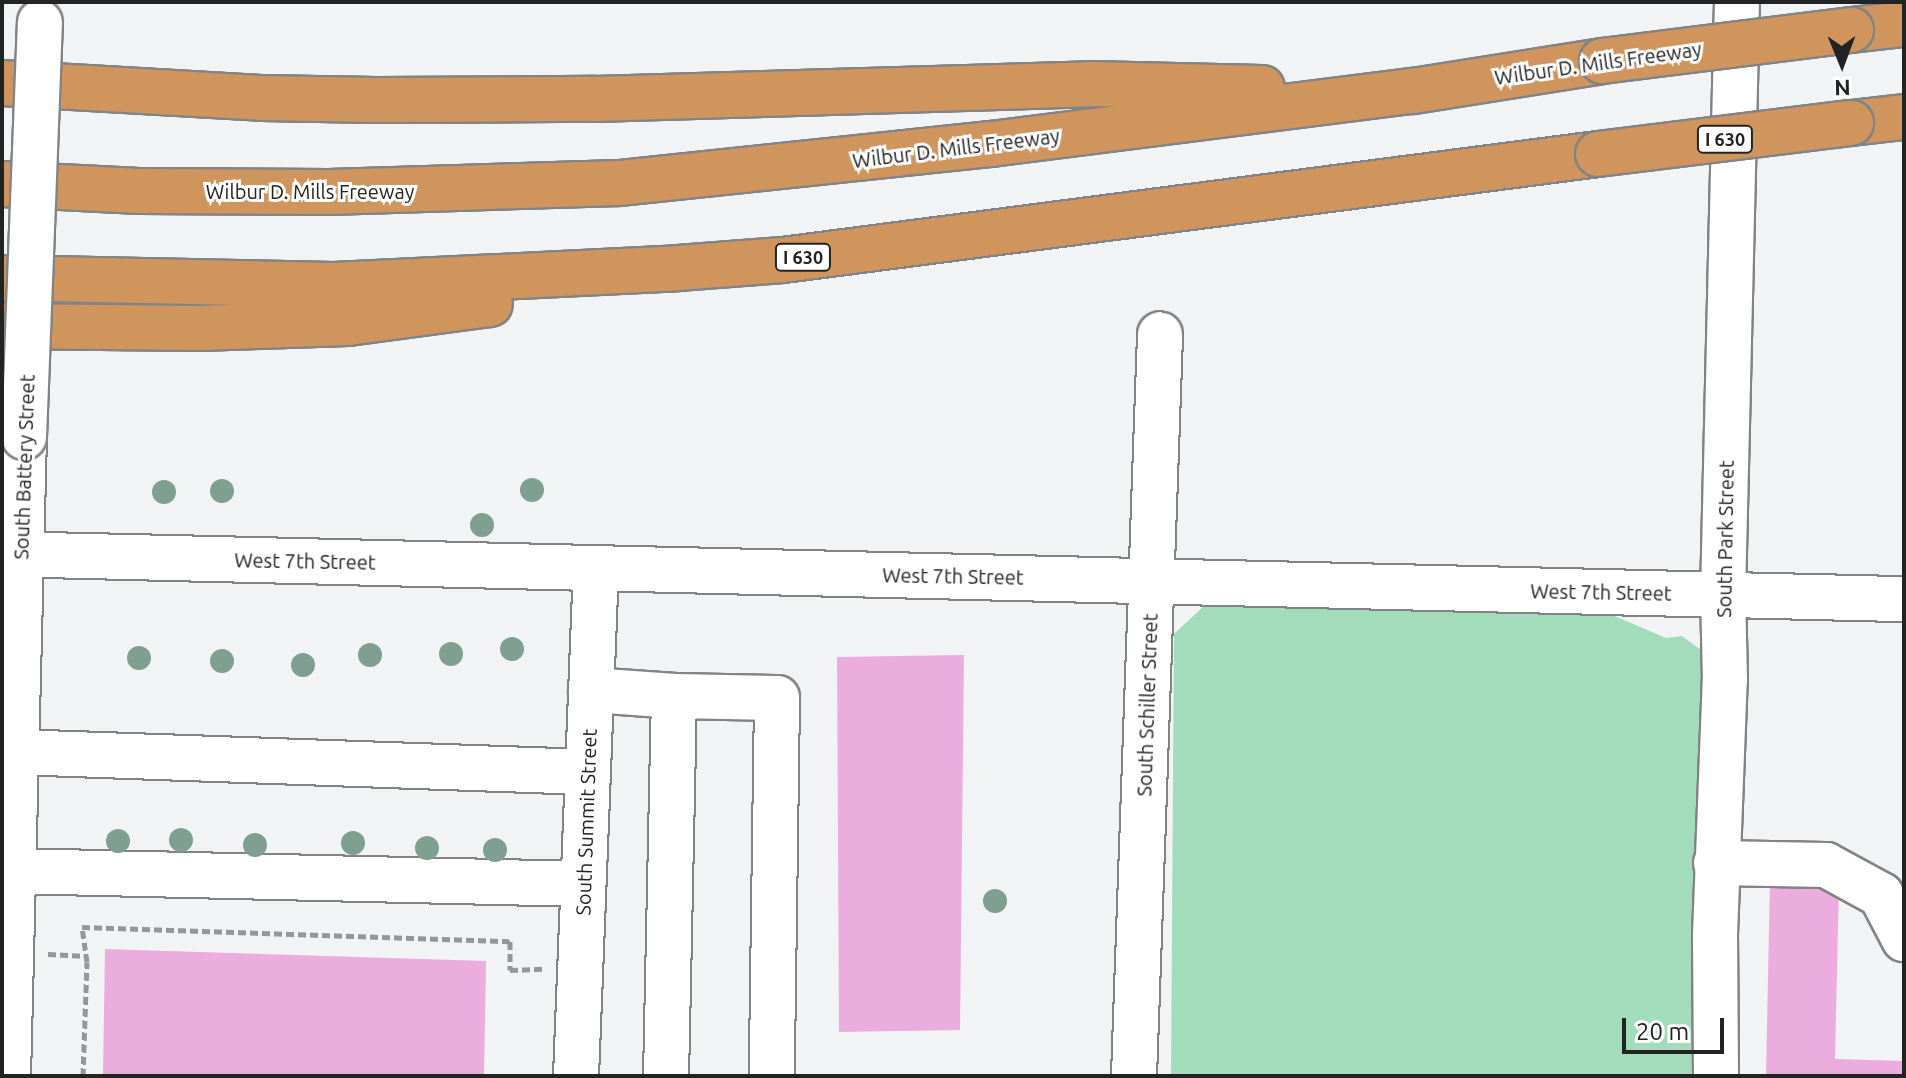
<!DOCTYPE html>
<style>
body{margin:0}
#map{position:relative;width:1906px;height:1078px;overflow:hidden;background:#f2f3f4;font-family:Ubuntu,sans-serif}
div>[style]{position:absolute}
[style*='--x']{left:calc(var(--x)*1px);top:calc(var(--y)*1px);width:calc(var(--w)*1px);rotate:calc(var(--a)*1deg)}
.green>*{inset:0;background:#a2dcba}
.building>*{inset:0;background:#ebacde}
.path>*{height:5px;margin-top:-2.5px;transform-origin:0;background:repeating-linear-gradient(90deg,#959696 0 8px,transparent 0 12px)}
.roads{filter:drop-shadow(2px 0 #828384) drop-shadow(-2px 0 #828384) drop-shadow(0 2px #828384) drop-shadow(0 -2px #828384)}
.minor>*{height:44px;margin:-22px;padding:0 22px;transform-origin:22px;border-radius:22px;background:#fff}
.highway>*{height:44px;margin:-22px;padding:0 22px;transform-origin:22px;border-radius:22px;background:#cf955c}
.bridges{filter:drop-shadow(2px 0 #828384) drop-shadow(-2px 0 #828384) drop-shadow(0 2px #828384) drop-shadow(0 -2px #828384)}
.minor-bridge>*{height:44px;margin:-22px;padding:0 22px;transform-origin:22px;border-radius:22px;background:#fff}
.highway-bridge>*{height:44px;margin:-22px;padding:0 22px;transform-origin:22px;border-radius:22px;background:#cf955c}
.trees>*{width:24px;height:24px;margin:-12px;border-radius:50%;background:#7f9f90}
span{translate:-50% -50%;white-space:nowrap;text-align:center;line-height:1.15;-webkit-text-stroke:6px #fff;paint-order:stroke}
.shield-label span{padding:2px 6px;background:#fff;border:2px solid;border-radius:6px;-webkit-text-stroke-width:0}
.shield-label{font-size:18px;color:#222323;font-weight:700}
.street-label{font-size:20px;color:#222323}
.frame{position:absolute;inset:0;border:4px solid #222323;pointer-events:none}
.north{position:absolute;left:1802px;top:24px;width:80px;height:80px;-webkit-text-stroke:6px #fff;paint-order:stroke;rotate:179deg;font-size:22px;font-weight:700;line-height:32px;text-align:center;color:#222323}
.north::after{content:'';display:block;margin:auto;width:28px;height:36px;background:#222323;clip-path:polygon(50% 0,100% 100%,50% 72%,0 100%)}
.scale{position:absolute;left:1622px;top:1018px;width:102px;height:36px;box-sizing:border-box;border:4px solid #222323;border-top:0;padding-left:10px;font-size:24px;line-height:28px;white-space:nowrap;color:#222323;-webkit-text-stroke:6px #fff;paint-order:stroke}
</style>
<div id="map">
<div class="green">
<div style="clip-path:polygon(1204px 606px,1610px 614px,1666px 638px,1682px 636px,1701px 650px,1709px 662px,1699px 1076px,1171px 1076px,1174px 634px)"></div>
</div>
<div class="building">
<div style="clip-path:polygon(964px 655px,960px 1030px,839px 1032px,837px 657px)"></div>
<div style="clip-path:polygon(1770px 880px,1839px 882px,1835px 1059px,1904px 1061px,1904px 1076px,1766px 1076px)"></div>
<div style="clip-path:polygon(105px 949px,486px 961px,484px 1076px,103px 1076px)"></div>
</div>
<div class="path">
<div style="--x:48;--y:954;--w:39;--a:3"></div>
<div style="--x:83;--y:1076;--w:114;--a:-88"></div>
<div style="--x:87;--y:962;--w:35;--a:-98"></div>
<div style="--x:82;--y:927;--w:428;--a:1.9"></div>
<div style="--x:510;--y:941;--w:29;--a:90"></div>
<div style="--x:510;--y:970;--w:34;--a:-2"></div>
</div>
<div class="roads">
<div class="minor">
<div style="--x:2;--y:554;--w:1903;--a:1.36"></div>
<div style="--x:591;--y:690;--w:83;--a:4.1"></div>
<div style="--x:674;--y:696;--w:380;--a:91.2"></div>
<div style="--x:674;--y:696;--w:103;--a:1.1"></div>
<div style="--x:777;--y:698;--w:378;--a:90.8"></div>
<div style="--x:15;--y:752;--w:573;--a:2"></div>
<div style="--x:1716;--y:863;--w:110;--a:1"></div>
<div style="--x:1826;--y:865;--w:63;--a:28.6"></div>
<div style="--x:1881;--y:895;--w:50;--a:62.4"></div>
<div style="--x:12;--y:871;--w:571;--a:1.3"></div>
<div style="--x:8;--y:1076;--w:639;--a:-88.57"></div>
<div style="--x:576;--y:1076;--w:508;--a:-87.75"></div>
<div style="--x:1134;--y:1076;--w:742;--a:-87.99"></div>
<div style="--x:1716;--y:1076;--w:141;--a:-90.4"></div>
<div style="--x:1715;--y:935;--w:255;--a:-87.8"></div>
<div style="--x:1725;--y:680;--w:85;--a:-91.3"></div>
<div style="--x:1723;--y:595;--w:593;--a:-88.65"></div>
</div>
<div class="highway">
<div style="--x:1851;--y:30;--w:53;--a:-6.5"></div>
<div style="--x:2;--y:83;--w:259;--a:3.3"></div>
<div style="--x:261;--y:98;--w:115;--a:1"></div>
<div style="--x:376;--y:100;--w:219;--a:-0.3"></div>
<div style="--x:595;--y:99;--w:496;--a:-1.7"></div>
<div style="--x:1091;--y:84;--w:171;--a:1.3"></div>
<div style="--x:1851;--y:123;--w:53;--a:-6.5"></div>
<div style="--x:2;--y:184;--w:137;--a:2.9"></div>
<div style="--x:139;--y:191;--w:190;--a:0.3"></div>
<div style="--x:329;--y:192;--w:290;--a:-1.8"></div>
<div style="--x:619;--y:183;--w:374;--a:-6"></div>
<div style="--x:991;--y:144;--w:425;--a:-7.2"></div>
<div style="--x:1413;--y:91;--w:191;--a:-9"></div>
<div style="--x:2;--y:278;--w:332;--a:1.2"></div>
<div style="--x:334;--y:285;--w:344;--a:-2.8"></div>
<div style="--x:678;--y:268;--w:105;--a:-4.4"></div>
<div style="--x:783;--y:260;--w:822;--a:-7.41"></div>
<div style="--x:2;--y:326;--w:197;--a:0.6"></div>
<div style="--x:199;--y:328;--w:149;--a:-1.9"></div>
<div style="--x:348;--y:323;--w:143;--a:-7.6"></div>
</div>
</div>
<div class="bridges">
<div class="minor-bridge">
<div style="--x:24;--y:437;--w:415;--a:-87.8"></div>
</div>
<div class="highway-bridge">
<div style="--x:1602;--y:61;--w:251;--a:-7.1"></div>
<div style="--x:1598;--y:154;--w:255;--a:-7"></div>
</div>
</div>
<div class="trees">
<div style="left:532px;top:490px"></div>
<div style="left:222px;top:491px"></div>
<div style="left:164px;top:492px"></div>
<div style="left:482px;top:525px"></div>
<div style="left:512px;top:649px"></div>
<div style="left:451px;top:654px"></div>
<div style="left:370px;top:655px"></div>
<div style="left:139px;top:658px"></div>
<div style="left:222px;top:661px"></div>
<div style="left:303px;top:665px"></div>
<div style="left:181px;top:840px"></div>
<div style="left:118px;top:841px"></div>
<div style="left:353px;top:843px"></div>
<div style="left:255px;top:845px"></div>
<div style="left:427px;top:848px"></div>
<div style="left:495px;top:850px"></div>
<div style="left:995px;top:901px"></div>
</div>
<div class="shield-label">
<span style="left:1725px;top:139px">I 630</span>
<span style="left:803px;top:257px">I 630</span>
</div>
<div class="street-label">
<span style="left:1598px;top:63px;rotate:-8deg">Wilbur D. Mills Freeway</span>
<span style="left:956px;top:148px;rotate:-7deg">Wilbur D. Mills Freeway</span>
<span style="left:310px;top:191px">Wilbur D. Mills Freeway</span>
<span style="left:24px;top:467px;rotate:-88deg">South Battery Street</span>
<span style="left:1725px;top:539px;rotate:-89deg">South Park Street</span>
<span style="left:305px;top:561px;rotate:1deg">West 7th Street</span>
<span style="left:953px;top:576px;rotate:1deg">West 7th Street</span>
<span style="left:1601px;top:592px;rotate:1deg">West 7th Street</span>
<span style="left:1147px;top:705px;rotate:-88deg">South Schiller Street</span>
<span style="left:586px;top:822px;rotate:-88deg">South Summit Street</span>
</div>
<div class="frame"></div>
<div class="north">N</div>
<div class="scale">20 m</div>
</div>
